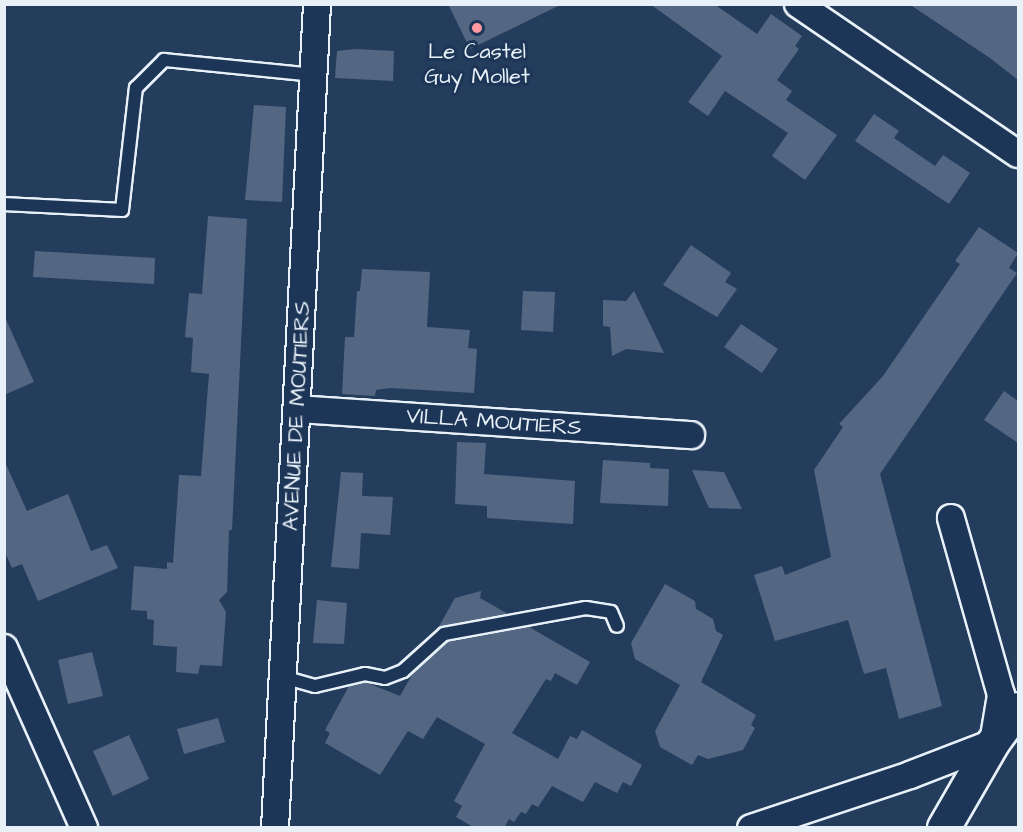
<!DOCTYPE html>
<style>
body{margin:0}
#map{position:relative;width:1023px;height:832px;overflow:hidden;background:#253d5d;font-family:"Architects Daughter",sans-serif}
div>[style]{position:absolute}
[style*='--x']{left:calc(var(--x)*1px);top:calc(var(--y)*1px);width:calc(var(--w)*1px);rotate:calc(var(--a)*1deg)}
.building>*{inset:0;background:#536782}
.roads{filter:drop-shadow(2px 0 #e8f1f8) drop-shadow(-2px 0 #e8f1f8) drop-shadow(0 2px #e8f1f8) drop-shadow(0 -2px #e8f1f8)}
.service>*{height:12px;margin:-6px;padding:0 6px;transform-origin:6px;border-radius:6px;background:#1d3557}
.minor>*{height:26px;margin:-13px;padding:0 13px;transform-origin:13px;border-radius:13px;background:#1d3557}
.tertiary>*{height:32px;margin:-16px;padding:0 16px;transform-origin:16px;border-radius:16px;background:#1d3557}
.dots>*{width:16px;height:16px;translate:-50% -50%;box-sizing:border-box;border:3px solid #1d3557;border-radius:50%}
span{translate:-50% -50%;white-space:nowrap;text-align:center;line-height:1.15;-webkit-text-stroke:6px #1d3557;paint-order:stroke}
.poi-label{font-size:22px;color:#e8f1f8}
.street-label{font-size:22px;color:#e8f1f8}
.frame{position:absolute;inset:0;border:6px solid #e8f1f8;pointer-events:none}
</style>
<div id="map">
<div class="building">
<div style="clip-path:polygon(448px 4px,562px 4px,470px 49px)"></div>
<div style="clip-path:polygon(650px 4px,714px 4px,757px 34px,771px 14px,802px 36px,795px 46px,799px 49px,777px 80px,792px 91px,786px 100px,837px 135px,805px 180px,772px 156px,788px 133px,725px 91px,708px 116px,688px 102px,722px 56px)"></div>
<div style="clip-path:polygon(909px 4px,1018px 4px,1018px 80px,990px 58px)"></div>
<div style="clip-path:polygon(355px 49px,394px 51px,393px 81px,335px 78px,337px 51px)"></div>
<div style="clip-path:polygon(254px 105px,286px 107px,282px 202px,245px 200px)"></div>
<div style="clip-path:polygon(874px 114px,899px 131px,894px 138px,935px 166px,943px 155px,970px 173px,949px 204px,855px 141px)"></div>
<div style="clip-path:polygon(208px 216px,247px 219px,232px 530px,229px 530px,227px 592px,219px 600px,226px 612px,222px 666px,200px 665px,198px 674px,176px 672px,177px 647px,153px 645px,154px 620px,147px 619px,147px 611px,131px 610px,134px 566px,167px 569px,167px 562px,173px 563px,179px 475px,201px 476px,209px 374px,191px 372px,193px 338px,185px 337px,189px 293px,202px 294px)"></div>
<div style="clip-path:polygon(979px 227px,1018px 253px,1009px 268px,1017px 273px,880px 474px,942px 706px,899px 719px,886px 668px,864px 674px,848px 620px,775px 641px,754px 575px,782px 566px,785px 575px,831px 557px,814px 470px,843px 427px,839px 424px,883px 376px,960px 264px,955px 261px)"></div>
<div style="clip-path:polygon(691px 245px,731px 273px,725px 282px,737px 289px,717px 317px,663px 285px)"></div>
<div style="clip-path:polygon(35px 251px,155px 258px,154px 284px,33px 277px)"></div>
<div style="clip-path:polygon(362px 269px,430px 272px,427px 327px,470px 330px,468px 348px,477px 349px,474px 393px,390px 388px,376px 390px,375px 396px,342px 394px,345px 337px,354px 337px,357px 291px,360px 291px)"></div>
<div style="clip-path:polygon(523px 291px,555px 292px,553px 332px,521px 330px)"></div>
<div style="clip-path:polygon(634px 291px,664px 353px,626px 349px,612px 356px,610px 327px,603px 326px,603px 300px,626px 301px)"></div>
<div style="clip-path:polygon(4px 315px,34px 382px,4px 395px)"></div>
<div style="clip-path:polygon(741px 324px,778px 349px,762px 373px,724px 347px)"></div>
<div style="clip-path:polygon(1004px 391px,1018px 401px,1018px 443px,984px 420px)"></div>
<div style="clip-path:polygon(457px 442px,486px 443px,484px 474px,575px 481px,573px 524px,487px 518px,487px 506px,455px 504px)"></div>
<div style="clip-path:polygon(4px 460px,27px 511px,68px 494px,91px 551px,107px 545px,118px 568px,38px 601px,22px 564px,12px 568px,4px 550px)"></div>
<div style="clip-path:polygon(603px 460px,650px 463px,650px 468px,669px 469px,668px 506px,600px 503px)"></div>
<div style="clip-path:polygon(692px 470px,724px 472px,742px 509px,709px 508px)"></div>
<div style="clip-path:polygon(341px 472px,363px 473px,362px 496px,393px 497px,390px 535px,361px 533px,359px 569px,331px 567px)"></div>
<div style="clip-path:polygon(665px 584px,695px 601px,696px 609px,713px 619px,716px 631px,723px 635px,701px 682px,756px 715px,751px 725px,755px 728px,743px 750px,708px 759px,698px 755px,692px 765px,660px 747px,655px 731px,680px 685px,635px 659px,631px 643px)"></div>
<div style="clip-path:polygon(481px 591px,480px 598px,508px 614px,438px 628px,455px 598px)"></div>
<div style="clip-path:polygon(317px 600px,347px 603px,344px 644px,313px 643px)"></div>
<div style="clip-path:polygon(529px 627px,590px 662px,577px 685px,555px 673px,551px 681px,546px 679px,512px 733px,558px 759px,570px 736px,577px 739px,582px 730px,642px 765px,631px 786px,623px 782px,617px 793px,595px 782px,583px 802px,552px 786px,538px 807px,532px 804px,526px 814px,521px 812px,514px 822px,509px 819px,504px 828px,475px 828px,456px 817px,462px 806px,454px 801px,485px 744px,437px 717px,423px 739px,408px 731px,380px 775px,325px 743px,330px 733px,325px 730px,349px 686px,365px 682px,400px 696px,413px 673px,448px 642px)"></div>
<div style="clip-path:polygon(92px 652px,103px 696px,68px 704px,58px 660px)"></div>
<div style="clip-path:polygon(218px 718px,225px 742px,184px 754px,177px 729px)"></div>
<div style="clip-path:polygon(129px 735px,149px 779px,113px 796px,93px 751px)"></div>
</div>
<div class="roads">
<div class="service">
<div style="--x:4;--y:204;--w:118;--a:2.9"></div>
<div style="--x:122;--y:210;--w:123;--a:-83.5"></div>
<div style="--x:136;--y:88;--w:40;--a:-45"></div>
<div style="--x:164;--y:60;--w:150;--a:5.7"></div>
<div style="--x:283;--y:677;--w:33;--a:16"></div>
<div style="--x:315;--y:686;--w:51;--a:-13.5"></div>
<div style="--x:365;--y:674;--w:20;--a:11"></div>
<div style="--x:385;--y:678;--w:19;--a:-21"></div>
<div style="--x:403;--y:671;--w:55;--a:-42.1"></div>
<div style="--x:444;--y:634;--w:144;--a:-10.4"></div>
<div style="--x:586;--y:608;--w:25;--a:9"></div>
<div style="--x:611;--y:612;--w:15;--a:67"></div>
</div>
<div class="minor">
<div style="--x:798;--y:4;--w:266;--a:34.3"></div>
<div style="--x:297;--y:409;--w:395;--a:3.8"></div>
<div style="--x:4;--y:648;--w:197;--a:66"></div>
<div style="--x:275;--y:828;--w:825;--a:-87.08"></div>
<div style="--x:751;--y:828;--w:168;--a:-18.4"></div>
<div style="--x:910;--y:775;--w:89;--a:-21.1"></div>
<div style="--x:993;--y:743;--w:49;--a:-80.5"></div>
<div style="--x:1001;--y:695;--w:184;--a:-105.8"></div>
</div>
<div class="tertiary">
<div style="--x:944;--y:828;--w:98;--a:-60"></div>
<div style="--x:993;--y:743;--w:42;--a:-53.7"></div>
</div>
</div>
<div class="dots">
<div style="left:477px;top:28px;background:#ff9aa2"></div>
</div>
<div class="poi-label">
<span style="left:477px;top:64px">Le Castel<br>Guy Mollet</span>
</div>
<div class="street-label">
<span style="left:297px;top:416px;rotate:-87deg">AVENUE DE MOUTIERS</span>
<span style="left:494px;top:422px;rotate:4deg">VILLA MOUTIERS</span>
</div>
<div class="frame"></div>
</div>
